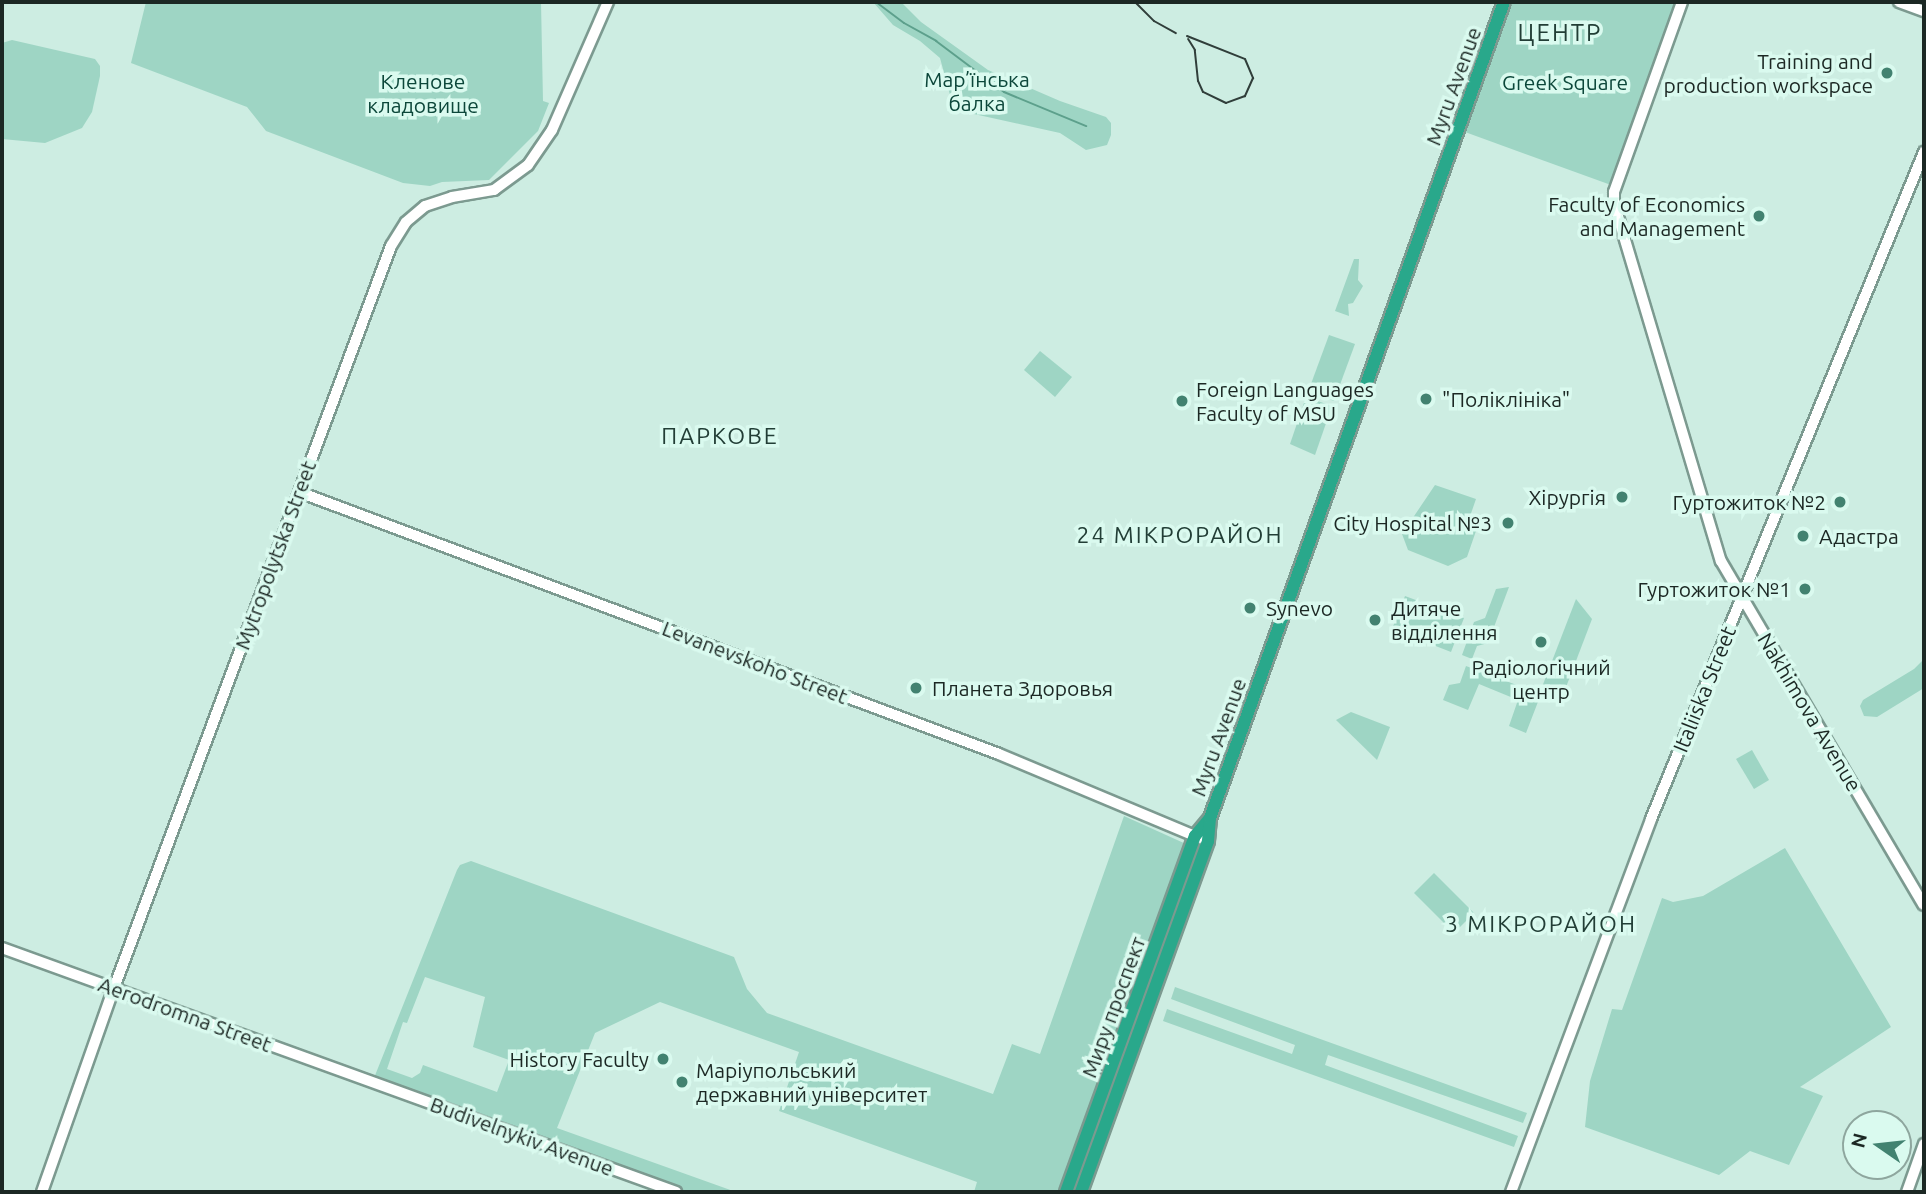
<!DOCTYPE html>
<meta charset="utf-8">
<style>
body{margin:0}
#map{position:relative;width:1926px;height:1194px;overflow:hidden;background:#cdede2;font-family:Ubuntu,sans-serif}
div>[style]{position:absolute}
[style*='--x']{left:calc(var(--x)*1px);top:calc(var(--y)*1px);width:calc(var(--w)*1px);rotate:calc(var(--a)*1deg)}
.green>*{inset:0;background:#9ed5c4}
.stream>*{height:2px;margin:-1px;padding:0 1px;transform-origin:1px;border-radius:1px;background:#5da08c}
.roads{filter:drop-shadow(2px 0 #7c9a90) drop-shadow(-2px 0 #7c9a90) drop-shadow(0 2px #7c9a90) drop-shadow(0 -2px #7c9a90)}
.secondary>*{height:10px;margin:-5px;padding:0 5px;transform-origin:5px;border-radius:5px;background:#fff}
.highway>*{height:12px;margin:-6px;padding:0 6px;transform-origin:6px;border-radius:6px;background:#29a88b}
.tram>*{height:2px;margin:-1px;padding:0 1px;transform-origin:1px;border-radius:1px;background:#303e3a}
.dots>*{width:19px;height:19px;translate:-50% -50%;box-sizing:border-box;border:4px solid #dafaef;border-radius:50%}
span{translate:-50% -50%;white-space:nowrap;text-align:center;line-height:1.15;-webkit-text-stroke:7px #dafaef;paint-order:stroke}
.poi-label{font-size:21px;color:#1c2824}
.right{translate:-100% -50%;text-align:right}
.left{translate:0 -50%;text-align:left}
.park-label{font-size:21px;color:#0c473a}
.street-label{font-size:21px;color:#1c2824}
.neighbourhood-label{font-size:23px;color:#223e36;letter-spacing:2px}
.quarter-label{font-size:24px;color:#223e36;letter-spacing:2px}
.frame{position:absolute;inset:0;border:4px solid #1c2824;pointer-events:none}
.north{position:absolute;left:1842px;top:1110px;width:70px;height:70px;box-sizing:border-box;background:#dafaef;border:2px solid #8ea69e;border-radius:50%;rotate:284deg;font-size:19px;font-weight:700;line-height:28px;text-align:center;color:#1c2824}
.north::after{content:'';display:block;margin:auto;width:24px;height:32px;background:#428270;clip-path:polygon(50% 0,100% 100%,50% 72%,0 100%)}
</style>
<div id="map">
<div class="green">
<div style="clip-path:polygon(146px 2px,541px 2px,543px 101px,549px 103px,538px 131px,489px 180px,442px 182px,430px 186px,403px 183px,266px 131px,247px 107px,131px 63px)"></div>
<div style="clip-path:polygon(873px 2px,901px 2px,921px 22px,988px 70px,1060px 101px,1106px 117px,1111px 123px,1111px 135px,1107px 145px,1086px 150px,1060px 133px,965px 112px,950px 95px,940px 58px,920px 41px,893px 25px)"></div>
<div style="clip-path:polygon(1512px 2px,1677px 2px,1611px 185px,1465px 132px)"></div>
<div style="clip-path:polygon(12px 40px,95px 59px,100px 66px,100px 76px,92px 112px,82px 128px,45px 143px,2px 139px,2px 43px)"></div>
<div style="clip-path:polygon(1354px 259px,1359px 259px,1358px 280px,1363px 286px,1353px 303px,1348px 304px,1349px 316px,1335px 311px)"></div>
<div style="clip-path:polygon(1329px 335px,1355px 344px,1334px 401px,1308px 392px)"></div>
<div style="clip-path:polygon(1040px 351px,1072px 377px,1055px 397px,1024px 370px)"></div>
<div style="clip-path:polygon(1306px 397px,1332px 406px,1315px 455px,1290px 444px)"></div>
<div style="clip-path:polygon(1435px 485px,1476px 499px,1467px 525px,1476px 531px,1467px 557px,1448px 566px,1408px 550px,1402px 534px)"></div>
<div style="clip-path:polygon(1509px 587px,1488px 643px,1477px 646px,1472px 659px,1462px 655px,1474px 622px,1485px 618px,1496px 589px)"></div>
<div style="clip-path:polygon(1405px 596px,1464px 618px,1451px 652px,1392px 629px)"></div>
<div style="clip-path:polygon(1576px 599px,1592px 619px,1563px 695px,1542px 687px)"></div>
<div style="clip-path:polygon(1924px 659px,1924px 688px,1877px 717px,1864px 716px,1860px 706px,1863px 700px,1914px 669px)"></div>
<div style="clip-path:polygon(1466px 666px,1541px 694px,1526px 733px,1509px 726px,1518px 700px,1479px 684px,1468px 710px,1443px 700px,1449px 685px,1460px 683px)"></div>
<div style="clip-path:polygon(1351px 712px,1390px 727px,1377px 760px,1336px 720px)"></div>
<div style="clip-path:polygon(1752px 750px,1769px 780px,1754px 789px,1736px 759px)"></div>
<div style="clip-path:polygon(evenodd,1124px 816px,1186px 844px,1058px 1192px,974px 1192px,977px 1182px,779px 1111px,799px 1052px,660px 1002px,595px 1033px,557px 1128px,736px 1192px,688px 1192px,374px 1078px,457px 870px,460px 865px,471px 861px,734px 957px,747px 989px,767px 1013px,993px 1094px,1012px 1044px,1040px 1054px,1124px 816px,425px 977px,485px 997px,473px 1047px,509px 1060px,497px 1092px,423px 1065px,420px 1073px,412px 1078px,387px 1069px,403px 1022px,407px 1023px,425px 977px)"></div>
<div style="clip-path:polygon(1785px 848px,1891px 1027px,1800px 1087px,1823px 1096px,1789px 1165px,1750px 1151px,1719px 1175px,1585px 1127px,1590px 1081px,1612px 1009px,1622px 1010px,1662px 898px,1673px 902px,1703px 896px)"></div>
<div style="clip-path:polygon(1434px 873px,1474px 913px,1454px 933px,1414px 893px)"></div>
<div style="clip-path:polygon(1175px 987px,1527px 1113px,1523px 1123px,1328px 1055px,1325px 1065px,1518px 1136px,1514px 1147px,1163px 1021px,1167px 1009px,1292px 1054px,1295px 1045px,1171px 999px)"></div>
</div>
<div class="stream">
<div style="--x:876;--y:2;--w:35;--a:37"></div>
<div style="--x:904;--y:23;--w:37;--a:29"></div>
<div style="--x:936;--y:41;--w:85;--a:36.9"></div>
<div style="--x:1004;--y:92;--w:89;--a:22.5"></div>
</div>
<div class="roads">
<div class="secondary">
<div style="--x:1682;--y:2;--w:202;--a:109.7"></div>
<div style="--x:1614;--y:192;--w:11;--a:90"></div>
<div style="--x:1614;--y:203;--w:374;--a:73.4"></div>
<div style="--x:1721;--y:561;--w:399;--a:59.5"></div>
<div style="--x:1899;--y:2;--w:27;--a:20"></div>
<div style="--x:299;--y:492;--w:747;--a:20.52"></div>
<div style="--x:999;--y:754;--w:218;--a:22.7"></div>
<div style="--x:2;--y:948;--w:717;--a:19.9"></div>
<div style="--x:42;--y:1192;--w:216;--a:-70.6"></div>
<div style="--x:114;--y:988;--w:792;--a:-69.53"></div>
<div style="--x:391;--y:246;--w:28;--a:-58"></div>
<div style="--x:406;--y:222;--w:25;--a:-40"></div>
<div style="--x:425;--y:206;--w:28;--a:-18"></div>
<div style="--x:452;--y:197;--w:43;--a:-9.5"></div>
<div style="--x:494;--y:190;--w:42;--a:-36.3"></div>
<div style="--x:528;--y:165;--w:42;--a:-55.6"></div>
<div style="--x:552;--y:130;--w:140;--a:-66.4"></div>
<div style="--x:1511;--y:1192;--w:398;--a:-69.4"></div>
<div style="--x:1651;--y:819;--w:721;--a:-67.74"></div>
<div style="--x:1907;--y:1192;--w:51;--a:-70.5"></div>
</div>
<div class="highway">
<div style="--x:1066;--y:1192;--w:379;--a:-70.1"></div>
<div style="--x:1195;--y:836;--w:23;--a:-50"></div>
<div style="--x:1081;--y:1192;--w:373;--a:-70.1"></div>
<div style="--x:1208;--y:841;--w:23;--a:-85"></div>
<div style="--x:1210;--y:818;--w:867;--a:-70.19"></div>
</div>
</div>
<div class="tram">
<div style="--x:1135;--y:2;--w:27;--a:45"></div>
<div style="--x:1154;--y:21;--w:25;--a:29"></div>
<div style="--x:1187;--y:36;--w:62;--a:21.6"></div>
<div style="--x:1245;--y:59;--w:21;--a:67"></div>
<div style="--x:1253;--y:78;--w:20;--a:114"></div>
<div style="--x:1245;--y:96;--w:20;--a:160"></div>
<div style="--x:1226;--y:103;--w:25;--a:-154"></div>
<div style="--x:1203;--y:92;--w:12;--a:-114"></div>
<div style="--x:1198;--y:81;--w:31;--a:-96"></div>
<div style="--x:1195;--y:50;--w:13;--a:-122"></div>
</div>
<div class="dots">
<div style="left:1887px;top:73px;background:#428270"></div>
<div style="left:1759px;top:216px;background:#428270"></div>
<div style="left:1426px;top:399px;background:#428270"></div>
<div style="left:1182px;top:401px;background:#428270"></div>
<div style="left:1622px;top:497px;background:#428270"></div>
<div style="left:1840px;top:502px;background:#428270"></div>
<div style="left:1508px;top:523px;background:#428270"></div>
<div style="left:1803px;top:536px;background:#428270"></div>
<div style="left:1805px;top:589px;background:#428270"></div>
<div style="left:1250px;top:608px;background:#428270"></div>
<div style="left:1375px;top:620px;background:#428270"></div>
<div style="left:1541px;top:642px;background:#428270"></div>
<div style="left:916px;top:688px;background:#428270"></div>
<div style="left:663px;top:1059px;background:#428270"></div>
<div style="left:682px;top:1082px;background:#428270"></div>
</div>
<div class="poi-label">
<span class="right" style="left:1873px;top:73px">Training and<br>production workspace</span>
<span class="right" style="left:1745px;top:216px">Faculty of Economics<br>and Management</span>
<span class="left" style="left:1196px;top:401px">Foreign Languages<br>Faculty of MSU</span>
<span class="left" style="left:1442px;top:399px">"Поліклініка"</span>
<span class="right" style="left:1606px;top:497px">Хірургія</span>
<span class="right" style="left:1826px;top:502px">Гуртожиток №2</span>
<span class="right" style="left:1492px;top:523px">City Hospital №3</span>
<span class="left" style="left:1819px;top:536px">Адастра</span>
<span class="right" style="left:1791px;top:589px">Гуртожиток №1</span>
<span class="left" style="left:1266px;top:608px">Synevo</span>
<span class="left" style="left:1391px;top:620px">Дитяче<br>відділення</span>
<span style="left:1541px;top:679px">Радіологічний<br>центр</span>
<span class="left" style="left:932px;top:688px">Планета Здоровья</span>
<span class="right" style="left:649px;top:1059px">History Faculty</span>
<span class="left" style="left:696px;top:1082px">Маріупольський<br>державний університет</span>
</div>
<div class="park-label">
<span style="left:977px;top:91px">Мар’їнська<br>балка</span>
<span style="left:423px;top:93px">Кленове<br>кладовище</span>
<span style="left:1565px;top:82px">Greek Square</span>
</div>
<div class="street-label">
<span style="left:1453px;top:86px;rotate:-70deg">Myru Avenue</span>
<span style="left:275px;top:555px;rotate:-70deg">Mytropolytska Street</span>
<span style="left:755px;top:662px;rotate:21deg">Levanevskoho Street</span>
<span style="left:1704px;top:689px;rotate:-68deg">Italiiska Street</span>
<span style="left:1810px;top:712px;rotate:59deg">Nakhimova Avenue</span>
<span style="left:1218px;top:737px;rotate:-70deg">Myru Avenue</span>
<span style="left:1113px;top:1007px;rotate:-70deg">Миру проспект</span>
<span style="left:185px;top:1014px;rotate:20deg">Aerodromna Street</span>
<span style="left:522px;top:1136px;rotate:20deg">Budivelnykiv Avenue</span>
</div>
<div class="neighbourhood-label">
<span style="left:720px;top:436px">ПАРКОВЕ</span>
<span style="left:1180px;top:535px">24 МІКРОРАЙОН</span>
<span style="left:1541px;top:924px">3 МІКРОРАЙОН</span>
</div>
<div class="quarter-label">
<span style="left:1560px;top:33px">ЦЕНТР</span>
</div>
<div class="frame"></div>
<div class="north">N</div>
</div>
